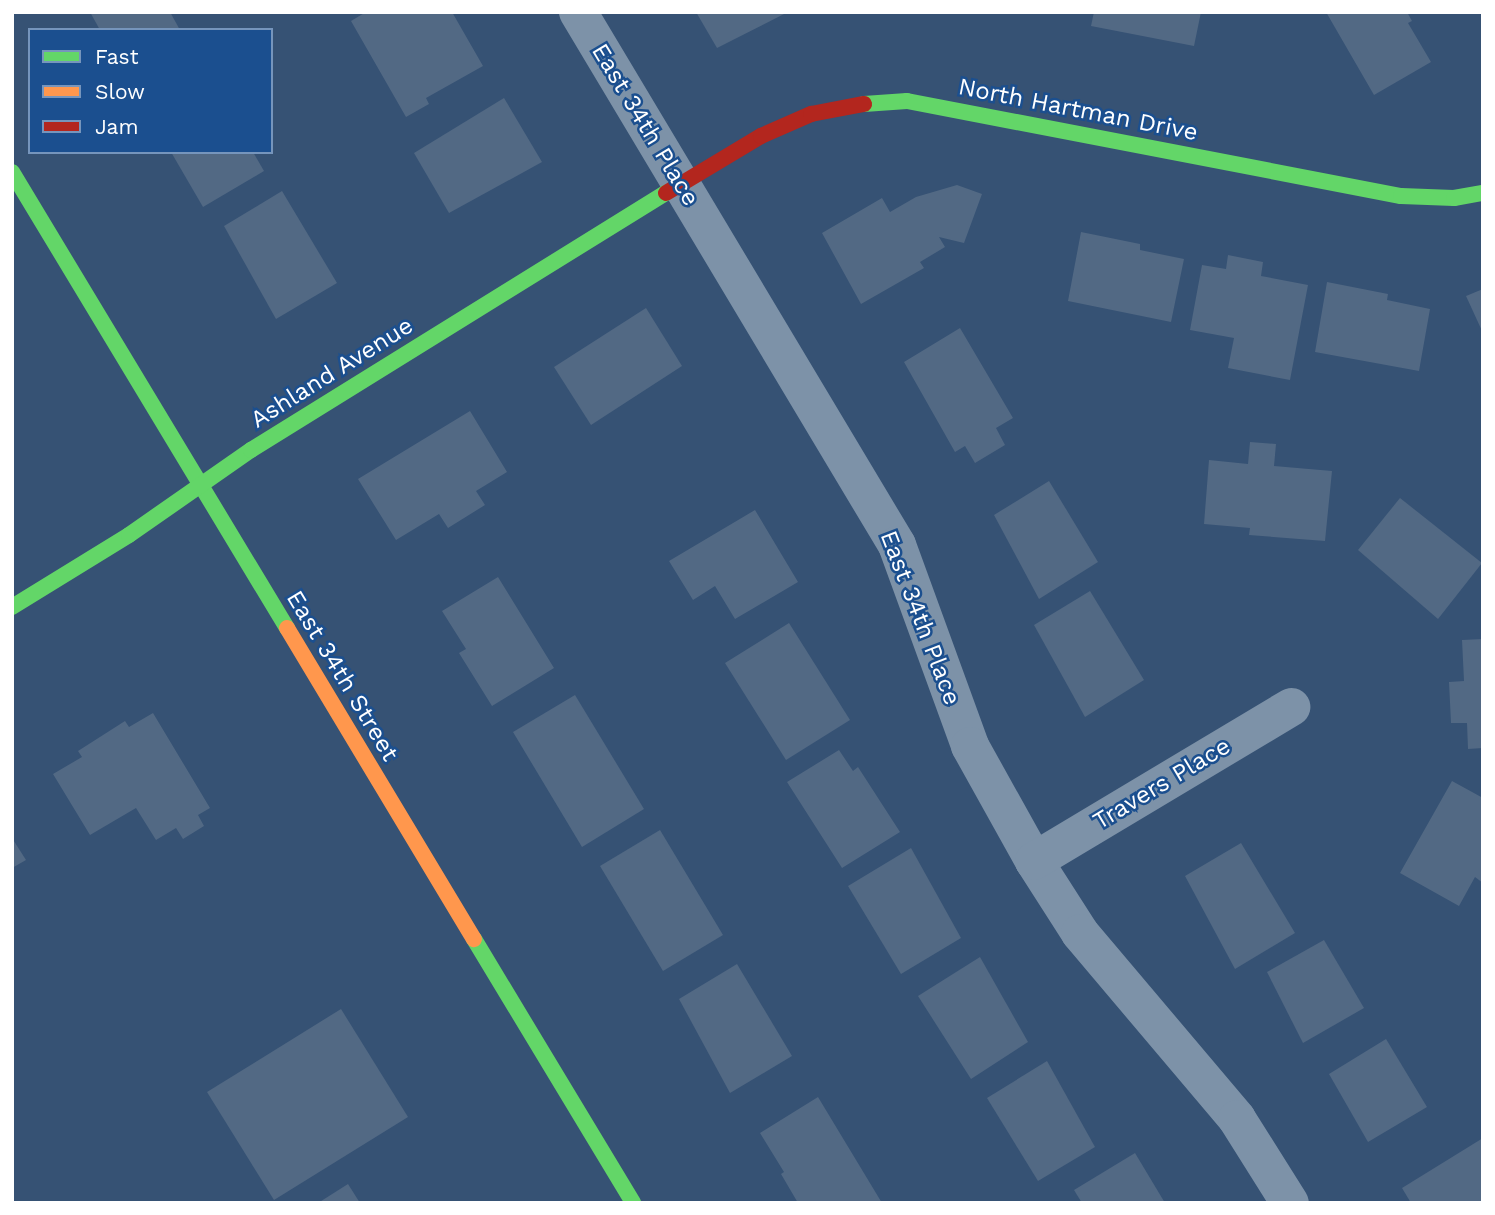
<!DOCTYPE html>
<style>
body{margin:0}
#map{position:relative;width:1495px;height:1215px;overflow:hidden;background:#365274;font-family:"Work Sans",sans-serif}
div>[style]{position:absolute}
[style*='--x']{left:calc(var(--x)*1px);top:calc(var(--y)*1px);width:calc(var(--w)*1px);rotate:calc(var(--a)*1deg)}
.building>*{inset:0;background:#526984}
.street>*{height:38px;margin:-19px;padding:0 19px;transform-origin:19px;border-radius:19px;background:#7d92a8}
.fast>*{height:16px;margin:-8px;padding:0 8px;transform-origin:8px;border-radius:8px;background:#63d668}
.slow>*{height:16px;margin:-8px;padding:0 8px;transform-origin:8px;border-radius:8px;background:#ff974d}
.jam>*{height:16px;margin:-8px;padding:0 8px;transform-origin:8px;border-radius:8px;background:#b3261e}
span{translate:-50% -50%;white-space:nowrap;text-align:center;line-height:1.15;-webkit-text-stroke:5px #1b4f8f;paint-order:stroke}
.street-label{font-size:24px;color:#fff}
.frame{position:absolute;inset:0;border:14px solid #fff;pointer-events:none}
.legend{position:absolute;left:28px;top:28px;width:245px;height:126px;box-sizing:border-box;background:#1b4f8f;border:2px solid #7695bc;margin:0;padding:9px 12px;list-style:none;font-size:21px;color:#fff}
.legend li{display:flex;align-items:center;gap:14px;height:35px}
.legend b{width:35px;border:2px solid #7695bc}
</style>
<div id="map">
<div class="building">
<div style="clip-path:polygon(90px 12px,170px 12px,180px 30px,100px 30px)"></div>
<div style="clip-path:polygon(366px 12px,452px 12px,483px 66px,426px 98px,429px 104px,406px 117px,351px 21px)"></div>
<div style="clip-path:polygon(696px 12px,788px 12px,717px 48px)"></div>
<div style="clip-path:polygon(1094px 12px,1201px 12px,1194px 46px,1091px 26px)"></div>
<div style="clip-path:polygon(1326px 12px,1407px 12px,1412px 21px,1408px 23px,1431px 62px,1374px 95px)"></div>
<div style="clip-path:polygon(504px 98px,542px 162px,449px 213px,414px 153px)"></div>
<div style="clip-path:polygon(171px 152px,253px 152px,264px 171px,203px 207px)"></div>
<div style="clip-path:polygon(957px 185px,982px 194px,964px 243px,939px 237px,945px 247px,920px 262px,924px 268px,861px 304px,822px 233px,882px 198px,890px 212px,916px 197px)"></div>
<div style="clip-path:polygon(282px 191px,337px 283px,276px 319px,224px 226px)"></div>
<div style="clip-path:polygon(1081px 232px,1140px 244px,1140px 250px,1184px 259px,1171px 322px,1068px 301px)"></div>
<div style="clip-path:polygon(1228px 255px,1263px 262px,1261px 276px,1308px 285px,1290px 380px,1228px 368px,1234px 338px,1190px 330px,1202px 265px,1226px 269px)"></div>
<div style="clip-path:polygon(1327px 282px,1388px 294px,1387px 300px,1430px 309px,1419px 371px,1315px 352px)"></div>
<div style="clip-path:polygon(1483px 289px,1483px 333px,1466px 296px)"></div>
<div style="clip-path:polygon(646px 308px,682px 366px,591px 425px,554px 367px)"></div>
<div style="clip-path:polygon(960px 328px,1013px 418px,996px 428px,1005px 445px,975px 463px,965px 446px,955px 452px,904px 362px)"></div>
<div style="clip-path:polygon(470px 411px,507px 472px,476px 491px,485px 505px,448px 528px,439px 514px,396px 540px,358px 479px)"></div>
<div style="clip-path:polygon(1250px 442px,1276px 444px,1274px 466px,1332px 471px,1325px 541px,1249px 535px,1250px 528px,1204px 524px,1209px 460px,1248px 464px)"></div>
<div style="clip-path:polygon(1049px 481px,1098px 562px,1039px 599px,994px 515px)"></div>
<div style="clip-path:polygon(1400px 498px,1482px 563px,1438px 619px,1358px 550px)"></div>
<div style="clip-path:polygon(755px 510px,798px 582px,735px 619px,715px 586px,693px 600px,669px 561px)"></div>
<div style="clip-path:polygon(498px 577px,554px 668px,492px 706px,459px 653px,466px 649px,442px 611px)"></div>
<div style="clip-path:polygon(1090px 591px,1144px 680px,1085px 717px,1034px 625px)"></div>
<div style="clip-path:polygon(789px 623px,850px 720px,786px 760px,725px 663px)"></div>
<div style="clip-path:polygon(1483px 639px,1483px 748px,1468px 749px,1467px 723px,1451px 723px,1449px 682px,1464px 681px,1462px 640px)"></div>
<div style="clip-path:polygon(575px 695px,644px 809px,582px 847px,513px 732px)"></div>
<div style="clip-path:polygon(153px 713px,210px 808px,198px 815px,204px 826px,183px 839px,176px 828px,156px 840px,136px 808px,90px 835px,53px 774px,82px 757px,78px 751px,125px 721px,129px 727px)"></div>
<div style="clip-path:polygon(839px 750px,853px 771px,858px 767px,900px 832px,842px 868px,787px 782px)"></div>
<div style="clip-path:polygon(1452px 781px,1483px 798px,1483px 883px,1475px 877px,1459px 906px,1400px 873px)"></div>
<div style="clip-path:polygon(660px 830px,723px 935px,663px 971px,600px 866px)"></div>
<div style="clip-path:polygon(12px 838px,26px 860px,12px 868px)"></div>
<div style="clip-path:polygon(1241px 843px,1295px 933px,1235px 969px,1185px 876px)"></div>
<div style="clip-path:polygon(911px 848px,961px 938px,901px 974px,848px 886px)"></div>
<div style="clip-path:polygon(1324px 940px,1364px 1008px,1303px 1043px,1267px 972px)"></div>
<div style="clip-path:polygon(980px 957px,1028px 1042px,971px 1079px,918px 996px)"></div>
<div style="clip-path:polygon(737px 964px,792px 1056px,730px 1093px,679px 999px)"></div>
<div style="clip-path:polygon(341px 1009px,408px 1117px,274px 1200px,207px 1092px)"></div>
<div style="clip-path:polygon(1386px 1039px,1427px 1107px,1368px 1142px,1329px 1074px)"></div>
<div style="clip-path:polygon(1047px 1061px,1095px 1147px,1038px 1181px,987px 1098px)"></div>
<div style="clip-path:polygon(818px 1097px,882px 1203px,798px 1203px,781px 1174px,784px 1172px,760px 1133px)"></div>
<div style="clip-path:polygon(1483px 1138px,1483px 1203px,1411px 1203px,1402px 1188px)"></div>
<div style="clip-path:polygon(1135px 1153px,1165px 1203px,1082px 1203px,1074px 1190px)"></div>
<div style="clip-path:polygon(348px 1184px,360px 1203px,318px 1203px)"></div>
</div>
<div class="street">
<div style="--x:578;--y:12;--w:621;--a:59.1"></div>
<div style="--x:897;--y:545;--w:214;--a:70"></div>
<div style="--x:970;--y:746;--w:132;--a:60.9"></div>
<div style="--x:1034;--y:861;--w:85;--a:57.4"></div>
<div style="--x:1080;--y:933;--w:243;--a:49.8"></div>
<div style="--x:1237;--y:1119;--w:99;--a:57.8"></div>
<div style="--x:1034;--y:861;--w:300;--a:-30.9"></div>
</div>
<div class="fast">
<div style="--x:864;--y:104;--w:43;--a:-4"></div>
<div style="--x:907;--y:101;--w:503;--a:10.89"></div>
<div style="--x:1401;--y:196;--w:53;--a:2.2"></div>
<div style="--x:1454;--y:198;--w:29;--a:-10"></div>
<div style="--x:12;--y:172;--w:533;--a:58.91"></div>
<div style="--x:12;--y:607;--w:137;--a:-31.6"></div>
<div style="--x:129;--y:535;--w:149;--a:-34.9"></div>
<div style="--x:251;--y:450;--w:488;--a:-31.8"></div>
<div style="--x:474;--y:939;--w:308;--a:58.9"></div>
</div>
<div class="slow">
<div style="--x:287;--y:628;--w:363;--a:59"></div>
</div>
<div class="jam">
<div style="--x:666;--y:193;--w:111;--a:-31"></div>
<div style="--x:761;--y:136;--w:55;--a:-23.7"></div>
<div style="--x:811;--y:114;--w:54;--a:-10.7"></div>
</div>
<div class="street-label">
<span style="left:1078px;top:110px;rotate:11deg">North Hartman Drive</span>
<span style="left:645px;top:125px;rotate:59deg">East 34th Place</span>
<span style="left:332px;top:373px;rotate:-32deg">Ashland Avenue</span>
<span style="left:920px;top:618px;rotate:69deg">East 34th Place</span>
<span style="left:342px;top:676px;rotate:59deg">East 34th Street</span>
<span style="left:1162px;top:784px;rotate:-31deg">Travers Place</span>
</div>
<div class="frame"></div>
<ul class="legend">
<li><b style="height:9px;background:#63d668"></b>Fast</li>
<li><b style="height:9px;background:#ff974d"></b>Slow</li>
<li><b style="height:9px;background:#b3261e"></b>Jam</li>
</ul>
</div>
